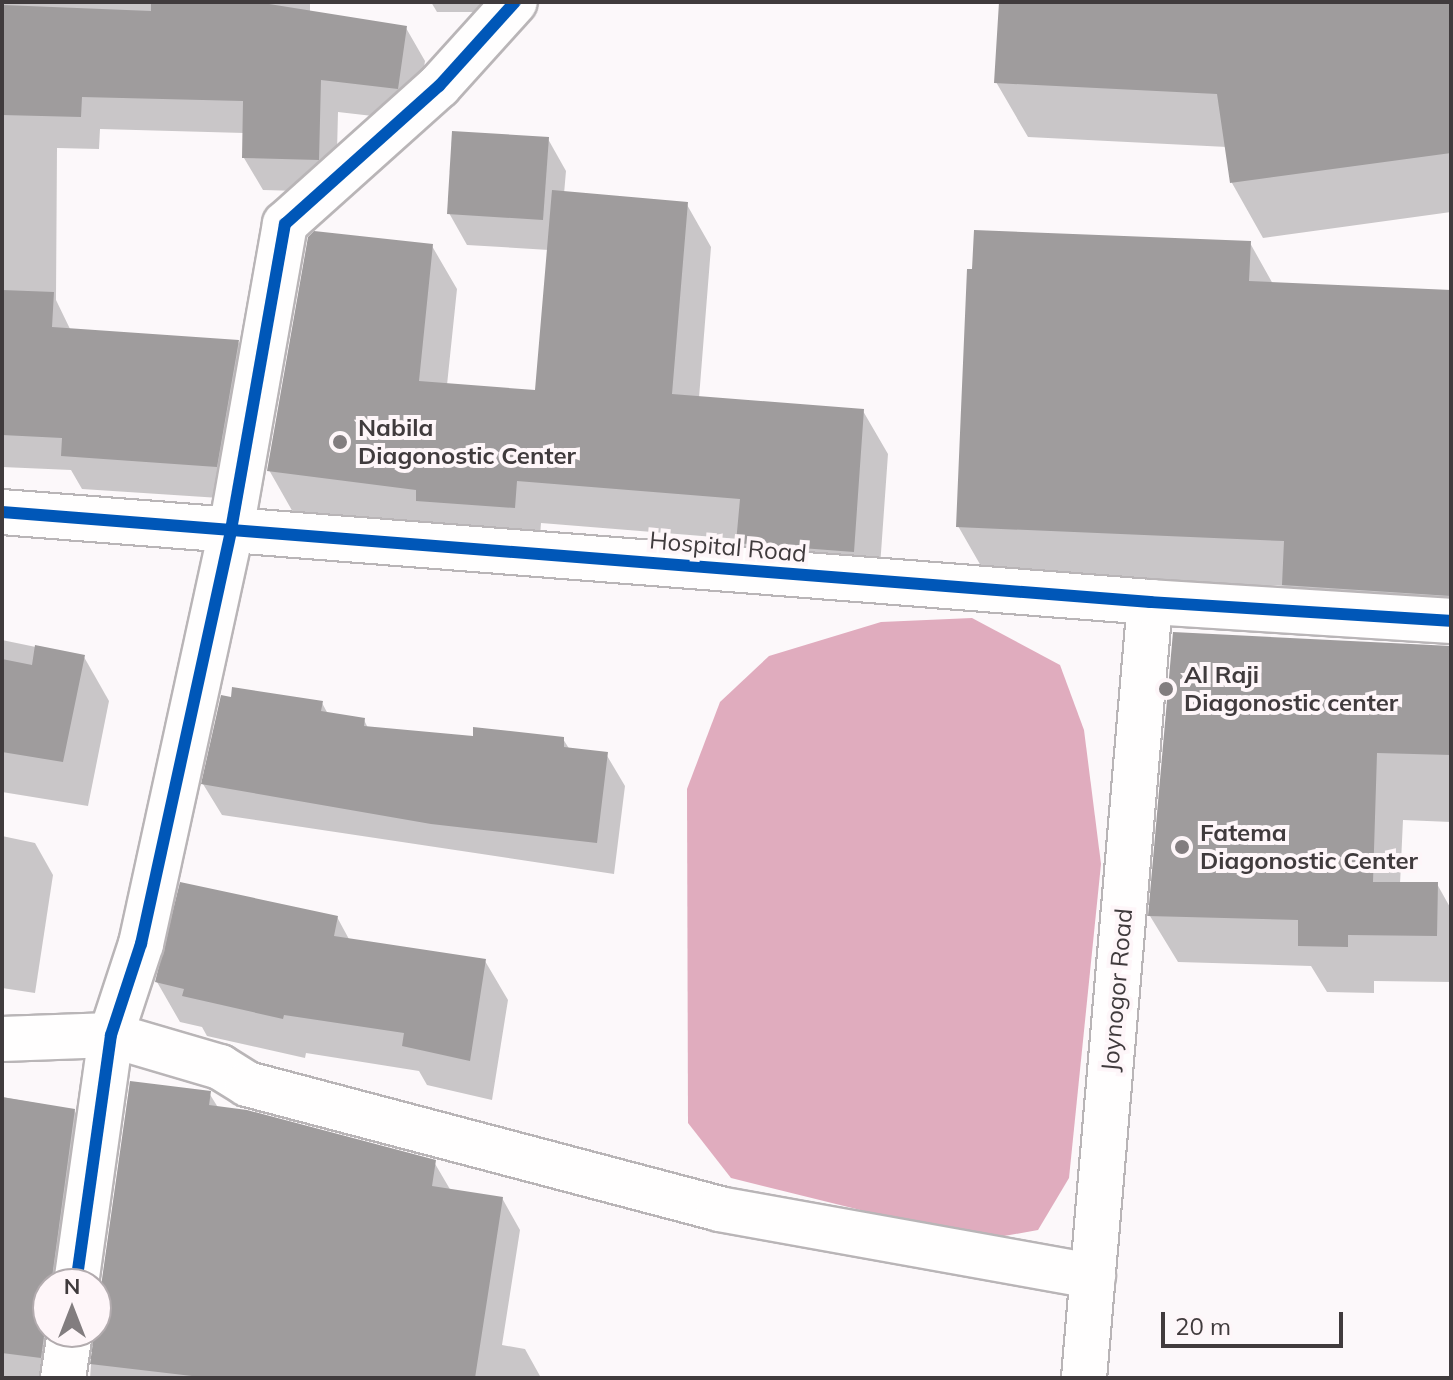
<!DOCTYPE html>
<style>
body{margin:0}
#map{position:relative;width:1453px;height:1380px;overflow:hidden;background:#fcf8fa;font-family:Mulish,sans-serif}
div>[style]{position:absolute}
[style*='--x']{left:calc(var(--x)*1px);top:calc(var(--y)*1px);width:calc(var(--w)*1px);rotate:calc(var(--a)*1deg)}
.water>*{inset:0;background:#e0acbe}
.shadow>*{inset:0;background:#0003}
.building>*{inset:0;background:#9f9c9d}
.roads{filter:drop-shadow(2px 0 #b9b5b7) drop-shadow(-2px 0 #b9b5b7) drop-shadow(0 2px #b9b5b7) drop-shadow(0 -2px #b9b5b7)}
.street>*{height:44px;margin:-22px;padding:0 22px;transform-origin:22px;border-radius:22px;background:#fffefe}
.secondary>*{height:44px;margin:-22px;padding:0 22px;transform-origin:22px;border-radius:22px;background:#fffefe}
.cycleway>*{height:12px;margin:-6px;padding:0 6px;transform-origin:6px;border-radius:6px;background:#0057b8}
.dots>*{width:22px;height:22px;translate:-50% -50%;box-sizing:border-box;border:4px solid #fef6f9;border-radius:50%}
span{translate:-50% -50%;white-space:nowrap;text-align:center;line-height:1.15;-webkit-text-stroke:8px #fef6f9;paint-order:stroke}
.poi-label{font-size:24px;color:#403b3d;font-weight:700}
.left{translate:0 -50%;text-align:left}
.street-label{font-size:24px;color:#403b3d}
.frame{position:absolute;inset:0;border:4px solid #403b3d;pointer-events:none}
.north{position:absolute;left:32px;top:1268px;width:80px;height:80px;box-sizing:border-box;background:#fef6f9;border:2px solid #b2abae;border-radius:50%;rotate:0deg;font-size:22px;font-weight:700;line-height:32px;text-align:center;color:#403b3d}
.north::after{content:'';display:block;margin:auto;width:28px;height:36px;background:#827d7f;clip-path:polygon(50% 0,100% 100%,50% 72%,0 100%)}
.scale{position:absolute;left:1161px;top:1312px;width:182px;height:36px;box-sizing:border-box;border:4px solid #403b3d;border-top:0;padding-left:10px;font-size:24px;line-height:28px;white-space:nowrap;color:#403b3d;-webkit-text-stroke:6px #fef6f9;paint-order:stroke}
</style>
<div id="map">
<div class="water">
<div style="clip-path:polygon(972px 618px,1060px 665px,1084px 730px,1101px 864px,1069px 1178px,1038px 1230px,982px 1240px,731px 1178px,688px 1123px,687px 789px,720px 702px,769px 656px,881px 622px)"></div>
</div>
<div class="shadow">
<div style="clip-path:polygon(2px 2px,310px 2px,310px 13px,406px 28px,425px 61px,416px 121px,338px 112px,336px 192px,263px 190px,244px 158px,244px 133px,100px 129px,99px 149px,57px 148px,56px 300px,71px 331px,238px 342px,257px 375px,235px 499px,82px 489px,71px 470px,2px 467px)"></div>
<div style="clip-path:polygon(431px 2px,482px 2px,482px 12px,437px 12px)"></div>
<div style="clip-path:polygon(1001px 2px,1451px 2px,1451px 212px,1263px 238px,1232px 183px,1227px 147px,1028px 137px,996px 82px)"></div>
<div style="clip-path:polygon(548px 139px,566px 171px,564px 194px,686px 203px,711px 247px,699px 398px,863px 411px,888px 454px,878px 595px,763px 586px,739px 539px,541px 523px,539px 550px,294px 514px,269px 470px,432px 246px,457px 289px,447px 385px,537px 392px,549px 250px,467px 245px,449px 213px)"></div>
<div style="clip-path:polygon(1250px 243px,1273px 284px,1451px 292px,1451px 641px,1311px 632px,1285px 586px,985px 573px,958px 526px)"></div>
<div style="clip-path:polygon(2px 640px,84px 657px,109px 701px,88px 806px,2px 792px)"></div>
<div style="clip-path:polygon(1451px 647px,1451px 822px,1403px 820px,1400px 884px,1437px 884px,1451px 909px,1451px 982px,1374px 981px,1374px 993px,1327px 992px,1311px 966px,1178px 962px,1150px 916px)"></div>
<div style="clip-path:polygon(322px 703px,328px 714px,364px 720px,368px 728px,474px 739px,563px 739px,570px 750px,606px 754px,625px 786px,614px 874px,222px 815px,203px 784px)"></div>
<div style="clip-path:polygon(2px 836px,35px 843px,53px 875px,35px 993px,2px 988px)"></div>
<div style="clip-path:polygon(337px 917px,350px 941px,485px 961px,508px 1000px,492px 1100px,427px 1085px,419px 1071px,306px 1053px,305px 1058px,207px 1036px,202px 1027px,180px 1022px,157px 982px)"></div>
<div style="clip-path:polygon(209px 1093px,219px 1109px,434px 1162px,451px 1191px,502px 1198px,520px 1230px,502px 1345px,525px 1349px,540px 1376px,558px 1378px,90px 1378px,96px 1302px)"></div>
<div style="clip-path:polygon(2px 1097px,74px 1110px,92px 1142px,72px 1284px,48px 1284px,48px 1332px,61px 1378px,2px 1378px)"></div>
</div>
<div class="building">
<div style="clip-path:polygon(999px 2px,1451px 2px,1451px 153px,1230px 183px,1217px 94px,994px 83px)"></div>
<div style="clip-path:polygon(151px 4px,269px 4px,407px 26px,398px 89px,321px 80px,319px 160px,242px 158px,243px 101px,82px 97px,81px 117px,2px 115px,3px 5px,151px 11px)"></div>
<div style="clip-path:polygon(452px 131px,549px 137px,543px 220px,447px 214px)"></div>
<div style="clip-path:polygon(552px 190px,688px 202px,672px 394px,864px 409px,854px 552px,736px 543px,740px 499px,517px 481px,515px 508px,416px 501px,416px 490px,267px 471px,308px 237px,314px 231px,433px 244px,419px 381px,535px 390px)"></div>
<div style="clip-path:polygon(974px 230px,1251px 241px,1249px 281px,1451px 290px,1451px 596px,1282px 585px,1284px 541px,956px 527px,967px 269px,972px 269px)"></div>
<div style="clip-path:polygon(2px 290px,54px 292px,52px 327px,239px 340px,217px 467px,61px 456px,62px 438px,2px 435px)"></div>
<div style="clip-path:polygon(1173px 632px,1451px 646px,1451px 755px,1377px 753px,1373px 882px,1438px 882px,1437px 936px,1348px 935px,1348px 947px,1298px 946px,1298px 920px,1148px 916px)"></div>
<div style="clip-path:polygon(35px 645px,85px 655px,63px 762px,2px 752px,2px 659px,32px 665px)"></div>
<div style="clip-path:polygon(232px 687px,323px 701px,321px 711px,365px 718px,364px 726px,473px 736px,473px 727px,564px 737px,564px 747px,608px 752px,597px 843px,431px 824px,201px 784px,221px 695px,231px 697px)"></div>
<div style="clip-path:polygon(180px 882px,338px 916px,334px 936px,486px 959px,470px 1061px,402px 1046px,404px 1033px,284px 1015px,283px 1019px,182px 996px,184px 989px,155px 982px)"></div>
<div style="clip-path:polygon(130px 1081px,211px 1091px,209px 1105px,247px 1110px,436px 1160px,432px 1186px,503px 1197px,475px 1378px,209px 1378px,90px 1364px)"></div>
<div style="clip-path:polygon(2px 1097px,75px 1109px,41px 1358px,2px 1353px)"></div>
</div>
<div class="roads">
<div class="street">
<div style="--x:2;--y:1039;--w:109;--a:-2.1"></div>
<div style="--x:111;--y:1035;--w:114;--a:16.4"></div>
<div style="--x:220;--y:1067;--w:32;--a:32"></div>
<div style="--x:247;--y:1084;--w:488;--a:14.8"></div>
<div style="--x:719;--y:1209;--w:380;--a:10.2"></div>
<div style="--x:76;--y:1284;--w:251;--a:-82"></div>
<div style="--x:111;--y:1035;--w:96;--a:-71.8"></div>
<div style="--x:141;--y:944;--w:424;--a:-77.7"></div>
<div style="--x:231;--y:530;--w:311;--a:-80"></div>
<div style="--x:285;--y:224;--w:207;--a:-41.9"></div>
<div style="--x:439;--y:86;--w:113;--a:-47.9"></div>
<div style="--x:63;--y:1378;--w:47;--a:-81.3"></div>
<div style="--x:1084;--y:1378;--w:779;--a:-85.14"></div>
</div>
<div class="secondary">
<div style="--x:2;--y:512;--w:1152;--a:4.48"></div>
<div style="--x:1150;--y:602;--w:302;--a:3.6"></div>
</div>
</div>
<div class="cycleway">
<div style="--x:2;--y:512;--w:1152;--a:4.48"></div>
<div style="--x:1150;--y:602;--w:302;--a:3.6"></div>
<div style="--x:76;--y:1284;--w:251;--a:-82"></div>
<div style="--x:111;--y:1035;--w:96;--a:-71.8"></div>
<div style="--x:141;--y:944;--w:424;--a:-77.7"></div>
<div style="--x:231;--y:530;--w:311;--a:-80"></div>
<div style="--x:285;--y:224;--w:207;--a:-41.9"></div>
<div style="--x:439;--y:86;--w:113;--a:-47.9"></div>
</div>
<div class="dots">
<div style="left:340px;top:442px;background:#827d7f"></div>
<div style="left:1166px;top:689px;background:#827d7f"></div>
<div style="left:1182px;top:847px;background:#827d7f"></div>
</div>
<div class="poi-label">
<span class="left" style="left:358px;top:442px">Nabila<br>Diagonostic Center</span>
<span class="left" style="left:1184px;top:689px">Al Raji<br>Diagonostic center</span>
<span class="left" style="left:1200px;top:847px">Fatema<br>Diagonostic Center</span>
</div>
<div class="street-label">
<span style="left:728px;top:547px;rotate:5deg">Hospital Road</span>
<span style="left:1117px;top:990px;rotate:-85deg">Joynogor Road</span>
</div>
<div class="frame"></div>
<div class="north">N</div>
<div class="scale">20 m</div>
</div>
